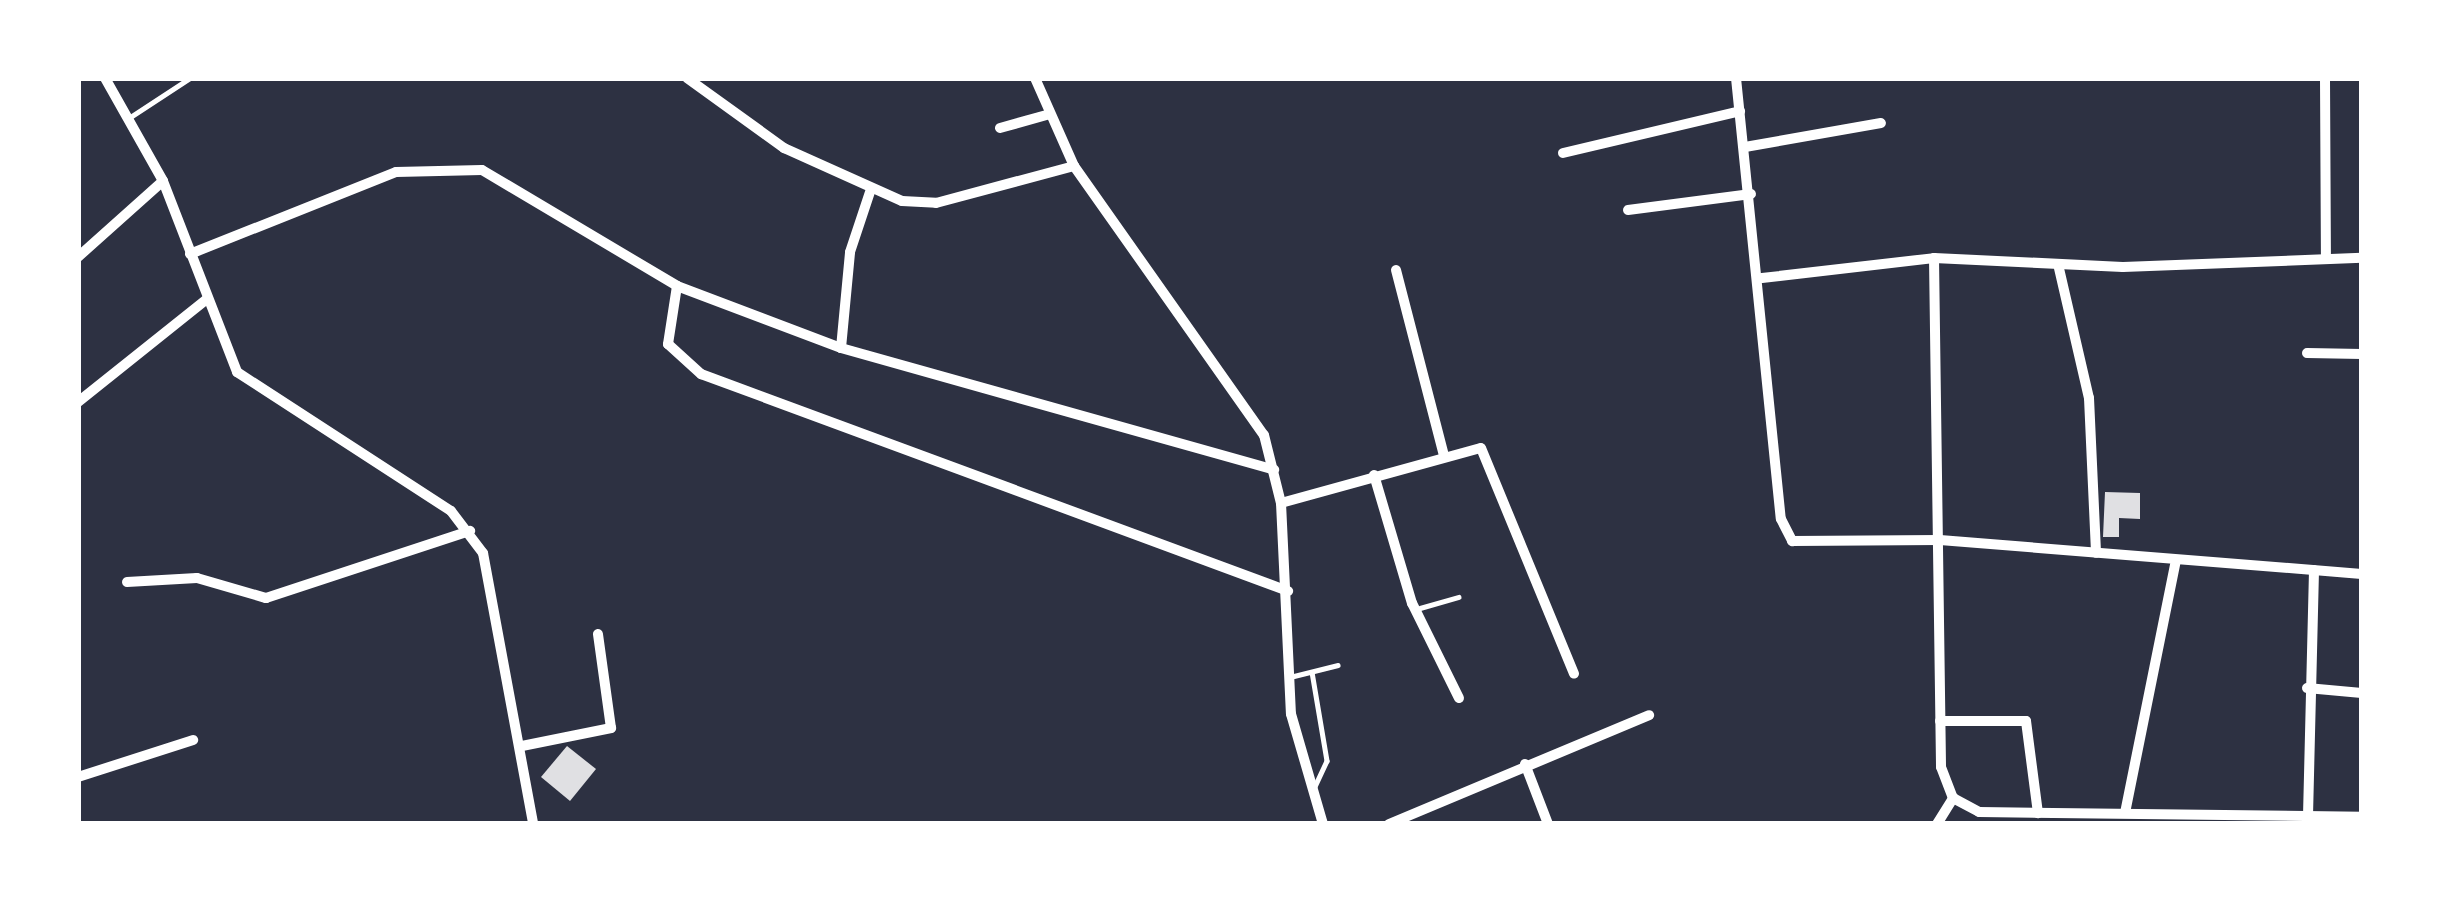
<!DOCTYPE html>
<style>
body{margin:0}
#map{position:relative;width:2440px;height:902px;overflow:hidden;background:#2d3142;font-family:Raleway,sans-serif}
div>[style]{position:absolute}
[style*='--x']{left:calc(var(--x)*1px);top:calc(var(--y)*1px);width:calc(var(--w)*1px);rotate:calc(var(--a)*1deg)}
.building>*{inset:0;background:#e0e0e3}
.service>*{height:4.5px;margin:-2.25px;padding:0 2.25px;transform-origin:2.25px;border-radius:2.25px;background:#fff}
.minor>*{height:10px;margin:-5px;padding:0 5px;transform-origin:5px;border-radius:5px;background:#fff}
span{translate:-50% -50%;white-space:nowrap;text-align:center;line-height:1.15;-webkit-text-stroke:12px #fff;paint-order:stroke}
.frame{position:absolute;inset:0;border:81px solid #fff;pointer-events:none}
</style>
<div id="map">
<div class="building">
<div style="clip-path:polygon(2105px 492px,2140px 493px,2140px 519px,2119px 518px,2119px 537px,2103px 537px)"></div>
<div style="clip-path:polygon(567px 746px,596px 769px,570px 801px,541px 777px)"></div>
</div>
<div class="service">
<div style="--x:129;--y:118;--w:73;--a:-33.3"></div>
<div style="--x:1420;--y:608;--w:40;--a:-16"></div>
<div style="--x:1312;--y:672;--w:90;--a:80.4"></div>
<div style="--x:1327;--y:761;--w:29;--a:115"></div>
<div style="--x:1290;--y:677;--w:49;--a:-14"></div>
</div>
<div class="minor">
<div style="--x:105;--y:78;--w:118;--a:60.6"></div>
<div style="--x:163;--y:181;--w:205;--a:68.8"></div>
<div style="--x:237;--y:372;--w:255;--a:33"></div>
<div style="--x:451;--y:511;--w:53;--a:52.7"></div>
<div style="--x:483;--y:553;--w:276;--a:79.5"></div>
<div style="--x:687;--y:78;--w:120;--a:35.8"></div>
<div style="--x:784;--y:148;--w:129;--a:24.2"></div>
<div style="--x:902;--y:201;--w:34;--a:3"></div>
<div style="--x:936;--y:203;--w:143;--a:-15"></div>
<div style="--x:1035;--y:78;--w:96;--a:66.1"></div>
<div style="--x:1074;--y:166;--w:329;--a:54.8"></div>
<div style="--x:1264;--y:435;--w:70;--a:76"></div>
<div style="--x:1281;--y:503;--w:211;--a:87.3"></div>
<div style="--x:1291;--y:714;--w:115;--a:73.8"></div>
<div style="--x:1736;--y:78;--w:443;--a:84.2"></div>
<div style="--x:1781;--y:519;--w:25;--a:63"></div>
<div style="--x:1792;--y:541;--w:148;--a:-0.4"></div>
<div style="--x:1940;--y:540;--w:423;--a:4.6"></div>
<div style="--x:2325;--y:78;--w:179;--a:89.7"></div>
<div style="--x:1000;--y:128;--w:52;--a:-15.6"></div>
<div style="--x:1745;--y:147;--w:138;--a:-10"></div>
<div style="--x:1563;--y:153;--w:182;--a:-13.3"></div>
<div style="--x:1628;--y:210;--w:124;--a:-7.4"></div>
<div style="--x:190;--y:254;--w:222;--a:-21.7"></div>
<div style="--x:396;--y:172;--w:86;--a:-1.3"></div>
<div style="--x:482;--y:170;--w:227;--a:30.7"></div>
<div style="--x:677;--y:286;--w:175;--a:20.7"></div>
<div style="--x:841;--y:348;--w:450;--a:15.7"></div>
<div style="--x:78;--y:257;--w:114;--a:-41.8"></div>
<div style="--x:1934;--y:258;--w:509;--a:89.21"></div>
<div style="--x:1941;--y:767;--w:33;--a:69"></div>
<div style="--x:1953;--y:798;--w:30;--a:28"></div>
<div style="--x:1979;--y:812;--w:383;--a:0.7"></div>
<div style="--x:2058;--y:264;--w:138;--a:77"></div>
<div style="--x:2089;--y:398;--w:155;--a:87.4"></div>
<div style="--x:1396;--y:270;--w:191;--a:75.5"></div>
<div style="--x:1762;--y:278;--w:173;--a:-6.6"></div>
<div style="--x:1934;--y:258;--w:189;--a:2.7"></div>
<div style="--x:2123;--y:267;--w:239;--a:-2.2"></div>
<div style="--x:677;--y:286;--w:59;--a:98.8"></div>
<div style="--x:668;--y:344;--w:45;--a:42.3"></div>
<div style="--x:701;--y:374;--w:626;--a:20.29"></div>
<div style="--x:841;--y:348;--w:96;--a:-84.6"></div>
<div style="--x:850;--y:252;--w:63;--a:-71.6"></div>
<div style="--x:2307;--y:353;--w:55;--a:1"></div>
<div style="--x:78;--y:402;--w:164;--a:-38.6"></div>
<div style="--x:1374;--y:475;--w:134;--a:73.5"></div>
<div style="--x:1412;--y:603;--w:106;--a:63.7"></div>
<div style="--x:1281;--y:503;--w:207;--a:-15.4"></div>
<div style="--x:1481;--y:448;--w:244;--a:67.6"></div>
<div style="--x:127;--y:582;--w:70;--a:-3.3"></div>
<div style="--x:197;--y:578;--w:72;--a:16.2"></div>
<div style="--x:266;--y:598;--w:215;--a:-18.2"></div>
<div style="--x:2307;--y:688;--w:55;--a:5.2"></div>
<div style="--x:1940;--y:721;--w:86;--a:0"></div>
<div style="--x:2026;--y:721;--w:93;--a:82.6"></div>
<div style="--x:522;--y:746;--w:91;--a:-11.4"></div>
<div style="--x:611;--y:728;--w:95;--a:-97.9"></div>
<div style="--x:1525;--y:764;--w:64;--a:69"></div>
<div style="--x:78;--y:777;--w:121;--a:-17.8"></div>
<div style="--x:2125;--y:813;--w:258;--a:-78.6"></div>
<div style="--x:2308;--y:816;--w:246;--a:-88.6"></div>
<div style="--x:1389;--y:824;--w:282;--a:-22.7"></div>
<div style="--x:1937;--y:824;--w:31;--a:-58"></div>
</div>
<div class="frame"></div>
</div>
